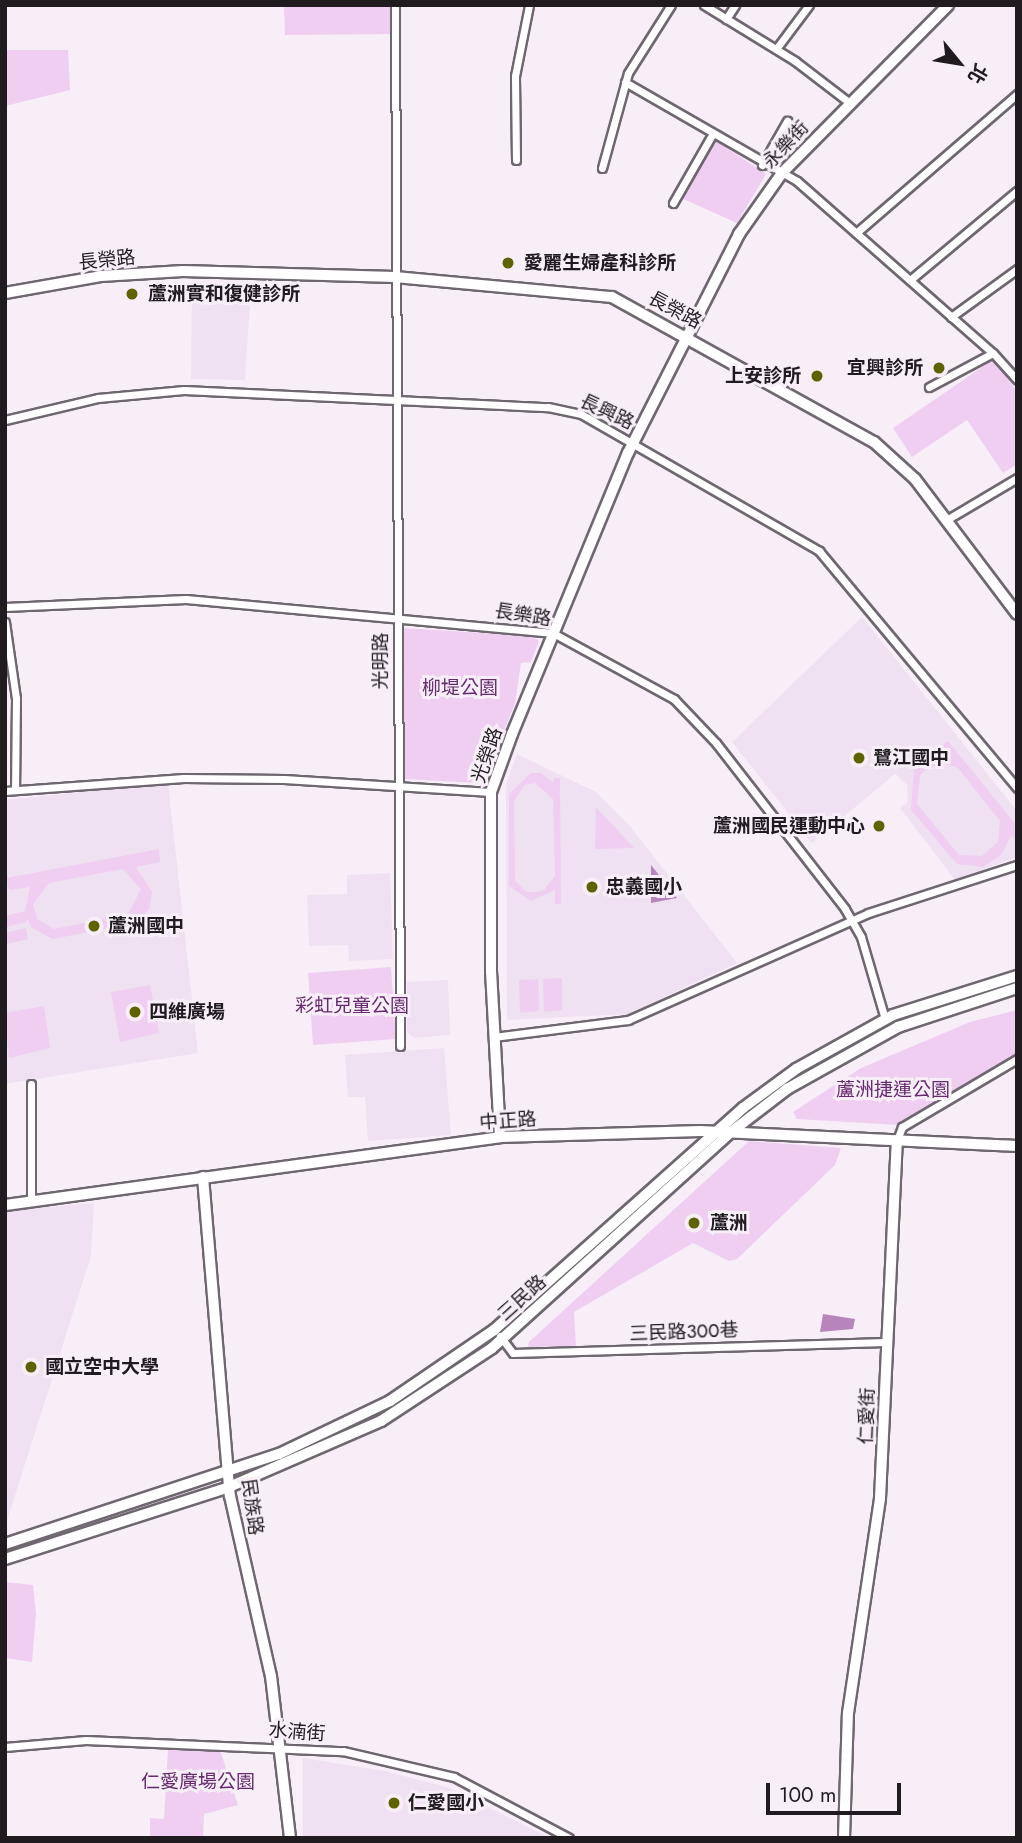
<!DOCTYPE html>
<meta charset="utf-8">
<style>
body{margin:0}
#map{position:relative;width:1022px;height:1843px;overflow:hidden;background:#f7eef8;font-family:Jost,"Noto Sans TC",sans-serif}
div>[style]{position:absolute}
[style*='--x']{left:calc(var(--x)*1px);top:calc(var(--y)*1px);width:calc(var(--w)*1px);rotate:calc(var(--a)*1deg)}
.built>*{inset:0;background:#efe1f1}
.green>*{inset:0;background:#efcef2}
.water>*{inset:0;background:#b784bc}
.roads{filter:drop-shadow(2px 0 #6f6770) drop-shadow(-2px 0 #6f6770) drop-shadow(0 2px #6f6770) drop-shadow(0 -2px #6f6770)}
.street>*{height:7px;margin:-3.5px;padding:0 3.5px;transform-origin:3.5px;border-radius:3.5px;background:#fff}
.secondary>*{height:10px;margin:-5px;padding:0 5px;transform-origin:5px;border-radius:5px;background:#fff}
.dots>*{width:19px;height:19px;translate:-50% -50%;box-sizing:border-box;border:4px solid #f7eef8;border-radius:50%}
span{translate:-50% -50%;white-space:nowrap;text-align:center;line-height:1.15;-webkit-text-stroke:6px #f7eef8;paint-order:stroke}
.street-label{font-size:19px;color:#1f1b1f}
.poi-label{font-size:19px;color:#1f1b1f;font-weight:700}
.left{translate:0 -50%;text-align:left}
.right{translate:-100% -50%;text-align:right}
.park-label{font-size:19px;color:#672a6f}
.frame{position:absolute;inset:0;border:7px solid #1f1b1f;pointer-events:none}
.north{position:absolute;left:924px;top:28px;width:70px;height:70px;-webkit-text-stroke:5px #f7eef8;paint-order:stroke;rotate:120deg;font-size:19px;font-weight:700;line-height:28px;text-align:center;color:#1f1b1f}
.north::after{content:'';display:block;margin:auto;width:24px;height:32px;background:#1f1b1f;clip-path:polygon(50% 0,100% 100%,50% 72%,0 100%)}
.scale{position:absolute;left:766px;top:1783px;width:135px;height:32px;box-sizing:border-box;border:4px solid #1f1b1f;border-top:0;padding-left:9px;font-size:21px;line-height:24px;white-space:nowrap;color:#1f1b1f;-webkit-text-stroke:5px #f7eef8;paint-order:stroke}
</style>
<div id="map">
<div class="built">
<div style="clip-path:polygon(192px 284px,251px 285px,245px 380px,191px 379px)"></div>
<div style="clip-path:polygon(862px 617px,1017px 811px,1017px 857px,955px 880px,900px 808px,908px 802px,907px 785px,895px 774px,812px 843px,732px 742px)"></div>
<div style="clip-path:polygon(517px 754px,596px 792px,629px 825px,737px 963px,628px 1014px,507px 1020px,506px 784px)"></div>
<div style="clip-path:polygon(168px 783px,198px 1053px,5px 1084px,5px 800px)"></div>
<div style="clip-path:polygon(390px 873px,393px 959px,349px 961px,348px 945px,309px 946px,307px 895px,347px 894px,347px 875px)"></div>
<div style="clip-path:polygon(448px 980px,450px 1035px,414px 1038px,407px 1032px,407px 982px)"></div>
<div style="clip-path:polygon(444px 1048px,451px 1135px,368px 1141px,365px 1097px,348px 1097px,345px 1055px)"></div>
<div style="clip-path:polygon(94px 1203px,91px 1256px,5px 1527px,5px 1211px)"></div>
<div style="clip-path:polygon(303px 1758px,385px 1771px,450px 1788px,550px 1838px,303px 1838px)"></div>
</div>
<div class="green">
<div style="clip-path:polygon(284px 5px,395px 5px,395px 34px,285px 35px)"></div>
<div style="clip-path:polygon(5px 50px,68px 50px,70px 90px,5px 106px)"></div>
<div style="clip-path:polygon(713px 139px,766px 174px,737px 223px,681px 198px)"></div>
<div style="clip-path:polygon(994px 359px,1017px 392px,1017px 464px,1003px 473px,967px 420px,912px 457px,893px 428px)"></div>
<div style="clip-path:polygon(403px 628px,532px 636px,539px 641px,531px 662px,521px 663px,515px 703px,485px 778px,477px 783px,403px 779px)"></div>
<div style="clip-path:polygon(evenodd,948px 741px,1017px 826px,1017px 841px,1011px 835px,1001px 855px,983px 867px,957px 864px,911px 810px,914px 769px,943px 753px,939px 747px,948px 741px,946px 764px,958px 768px,1000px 821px,998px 842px,982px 856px,959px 855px,917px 804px,920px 775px,927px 768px,946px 764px)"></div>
<div style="clip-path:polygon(evenodd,531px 773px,541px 773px,554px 783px,554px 778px,560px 778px,561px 904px,555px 904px,555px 890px,531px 901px,509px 886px,509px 794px,531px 773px,535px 783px,553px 799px,555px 876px,544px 890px,536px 892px,527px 892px,515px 881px,514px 801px,525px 785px,535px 783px)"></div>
<div style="clip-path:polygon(596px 807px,634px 848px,595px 849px)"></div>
<div style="clip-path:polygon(evenodd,159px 849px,160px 862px,136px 867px,152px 892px,149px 909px,138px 922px,53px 939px,32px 928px,26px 917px,27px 922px,6px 927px,5px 916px,25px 911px,30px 887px,9px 890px,7px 878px,159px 849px,123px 869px,141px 889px,128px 914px,54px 929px,37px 919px,33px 904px,49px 883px,123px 869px)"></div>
<div style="clip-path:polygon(26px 928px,28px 939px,7px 944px,5px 933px)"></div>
<div style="clip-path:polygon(391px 967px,396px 1039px,313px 1045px,308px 973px)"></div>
<div style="clip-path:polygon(562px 978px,562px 1010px,544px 1012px,543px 979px)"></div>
<div style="clip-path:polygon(538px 979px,539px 1011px,520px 1013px,519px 980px)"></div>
<div style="clip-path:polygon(150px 985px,159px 1033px,120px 1042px,111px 992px)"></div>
<div style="clip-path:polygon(44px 1006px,50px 1048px,9px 1058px,5px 1013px)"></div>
<div style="clip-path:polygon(1017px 1010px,1017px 1056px,898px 1125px,797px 1119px,793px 1112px,861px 1068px,970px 1022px)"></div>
<div style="clip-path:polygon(749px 1141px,841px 1148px,835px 1165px,737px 1259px,729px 1261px,693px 1243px,574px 1312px,576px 1346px,528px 1347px,529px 1342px)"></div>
<div style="clip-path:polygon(5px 1582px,33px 1585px,36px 1614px,32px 1662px,5px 1658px)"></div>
<div style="clip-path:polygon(168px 1750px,220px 1750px,238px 1805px,204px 1814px,203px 1838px,150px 1838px,150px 1818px,164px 1819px)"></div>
</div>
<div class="water">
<div style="clip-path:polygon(651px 865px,677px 898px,651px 903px)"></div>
<div style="clip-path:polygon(823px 1314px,855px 1319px,853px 1329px,820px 1332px)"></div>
</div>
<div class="roads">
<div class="street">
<div style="--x:395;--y:5;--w:1041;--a:89.72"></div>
<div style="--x:704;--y:5;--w:107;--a:31.6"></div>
<div style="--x:795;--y:61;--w:69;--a:37.4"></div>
<div style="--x:726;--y:19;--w:17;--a:-57"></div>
<div style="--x:776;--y:49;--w:55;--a:-53.1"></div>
<div style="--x:625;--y:82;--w:198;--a:29.9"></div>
<div style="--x:797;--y:181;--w:261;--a:41.3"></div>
<div style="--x:993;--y:353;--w:36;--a:48"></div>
<div style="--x:516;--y:160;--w:84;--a:-90.7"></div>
<div style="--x:515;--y:76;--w:72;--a:-78.8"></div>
<div style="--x:762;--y:165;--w:51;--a:-60.4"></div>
<div style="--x:602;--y:168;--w:98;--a:-74.7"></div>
<div style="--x:628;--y:73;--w:80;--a:-57.7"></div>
<div style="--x:673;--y:203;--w:78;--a:-60.2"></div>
<div style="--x:856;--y:233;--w:213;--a:-40.8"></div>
<div style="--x:910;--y:280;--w:139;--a:-39.8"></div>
<div style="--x:951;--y:317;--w:82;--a:-36"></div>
<div style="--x:929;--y:387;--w:72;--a:-28"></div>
<div style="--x:5;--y:420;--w:96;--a:-13.3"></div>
<div style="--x:98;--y:398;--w:86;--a:-5.3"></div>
<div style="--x:184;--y:390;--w:364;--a:2.7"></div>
<div style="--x:548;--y:407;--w:34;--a:12"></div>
<div style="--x:581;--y:414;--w:275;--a:29.9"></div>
<div style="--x:819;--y:551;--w:309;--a:50.1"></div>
<div style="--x:948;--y:519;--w:80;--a:-30.7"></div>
<div style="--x:5;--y:607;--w:181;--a:-2.5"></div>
<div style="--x:186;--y:599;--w:369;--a:5.3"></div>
<div style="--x:553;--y:633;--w:138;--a:28.6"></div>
<div style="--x:674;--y:699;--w:61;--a:46.3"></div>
<div style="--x:716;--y:743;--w:210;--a:52.1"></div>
<div style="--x:845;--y:909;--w:32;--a:60"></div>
<div style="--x:861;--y:937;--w:85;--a:73.7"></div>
<div style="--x:5;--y:622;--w:77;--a:81.8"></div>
<div style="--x:16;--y:698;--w:92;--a:90.6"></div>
<div style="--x:5;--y:791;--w:179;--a:-4.2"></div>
<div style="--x:184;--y:778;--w:100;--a:0.6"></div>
<div style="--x:284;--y:779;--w:207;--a:3.6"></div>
<div style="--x:493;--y:1037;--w:136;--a:-7.2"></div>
<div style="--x:628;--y:1020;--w:263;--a:-24"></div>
<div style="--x:868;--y:913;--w:157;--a:-17.9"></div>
<div style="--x:31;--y:1084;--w:118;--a:90"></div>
<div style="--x:897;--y:1140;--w:14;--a:-69"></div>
<div style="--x:902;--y:1127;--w:134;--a:-30.6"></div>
<div style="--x:500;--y:1336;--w:21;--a:53"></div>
<div style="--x:513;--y:1353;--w:373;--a:-1.7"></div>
<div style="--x:5;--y:1747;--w:81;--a:-4.9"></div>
<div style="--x:86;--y:1740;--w:257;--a:2.5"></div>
<div style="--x:343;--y:1751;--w:114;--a:13.2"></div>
<div style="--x:454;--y:1777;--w:130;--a:27.9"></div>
</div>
<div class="secondary">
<div style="--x:5;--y:293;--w:97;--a:-10"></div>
<div style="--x:101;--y:276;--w:82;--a:-3.5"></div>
<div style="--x:183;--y:271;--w:212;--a:1.6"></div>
<div style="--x:395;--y:277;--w:218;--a:5.3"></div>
<div style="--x:612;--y:297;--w:299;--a:29"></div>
<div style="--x:874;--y:442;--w:55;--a:42.1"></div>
<div style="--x:915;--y:479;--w:169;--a:52.9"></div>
<div style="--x:500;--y:1137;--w:165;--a:-93.1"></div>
<div style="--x:491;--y:972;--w:180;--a:-90"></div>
<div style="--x:491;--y:792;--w:62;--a:-70.1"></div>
<div style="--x:512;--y:734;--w:304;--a:-67.6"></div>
<div style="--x:628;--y:453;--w:246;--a:-63.1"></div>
<div style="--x:739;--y:234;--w:75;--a:-54.8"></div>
<div style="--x:782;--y:173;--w:236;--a:-45.3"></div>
<div style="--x:203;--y:1177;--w:320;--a:85.2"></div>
<div style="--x:230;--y:1496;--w:185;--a:77.2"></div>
<div style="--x:271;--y:1676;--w:163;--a:83.3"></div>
<div style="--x:5;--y:1205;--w:500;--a:-7.8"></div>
<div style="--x:500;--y:1137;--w:200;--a:-1.7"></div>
<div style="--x:700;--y:1131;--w:317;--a:2.7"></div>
<div style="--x:5;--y:1544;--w:288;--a:-18.2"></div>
<div style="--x:279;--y:1454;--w:123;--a:-25.5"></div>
<div style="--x:390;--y:1401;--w:126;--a:-34.3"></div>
<div style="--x:494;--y:1330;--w:334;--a:-41.7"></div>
<div style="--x:743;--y:1108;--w:66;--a:-36.3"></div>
<div style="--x:796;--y:1069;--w:111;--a:-29.1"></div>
<div style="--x:893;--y:1015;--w:130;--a:-17.5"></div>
<div style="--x:5;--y:1559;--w:235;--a:-17.8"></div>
<div style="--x:229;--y:1487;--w:166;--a:-23.5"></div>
<div style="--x:381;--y:1421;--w:133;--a:-33.3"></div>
<div style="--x:492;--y:1348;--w:322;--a:-42.1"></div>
<div style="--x:731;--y:1132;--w:71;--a:-37.5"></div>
<div style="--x:787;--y:1089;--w:127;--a:-29.2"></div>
<div style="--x:898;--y:1027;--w:125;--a:-18.1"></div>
<div style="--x:844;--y:1838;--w:125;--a:-88.2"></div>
<div style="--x:848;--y:1713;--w:217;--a:-81.5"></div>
<div style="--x:880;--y:1498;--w:358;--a:-87.3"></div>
</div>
</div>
<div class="dots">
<div style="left:508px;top:263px;background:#5e6300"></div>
<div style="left:132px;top:294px;background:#5e6300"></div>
<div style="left:939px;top:368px;background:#5e6300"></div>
<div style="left:817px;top:376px;background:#5e6300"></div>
<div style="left:859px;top:758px;background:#5e6300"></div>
<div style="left:879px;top:826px;background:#5e6300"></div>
<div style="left:592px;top:887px;background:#5e6300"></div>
<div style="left:94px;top:926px;background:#5e6300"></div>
<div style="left:135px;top:1012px;background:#5e6300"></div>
<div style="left:694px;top:1223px;background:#5e6300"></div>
<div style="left:31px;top:1367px;background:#5e6300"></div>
<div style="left:394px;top:1803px;background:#5e6300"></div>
</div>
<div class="street-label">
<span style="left:786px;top:145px;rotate:-47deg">永樂街</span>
<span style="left:107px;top:260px;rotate:-6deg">長榮路</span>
<span style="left:675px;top:310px;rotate:28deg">長榮路</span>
<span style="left:607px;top:412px;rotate:25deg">長興路</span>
<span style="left:523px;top:615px;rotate:9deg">長樂路</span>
<span style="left:381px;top:661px;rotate:-90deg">光明路</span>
<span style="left:487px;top:755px;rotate:-71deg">光榮路</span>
<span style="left:508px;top:1121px;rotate:-4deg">中正路</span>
<span style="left:522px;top:1298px;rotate:-42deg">三民路</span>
<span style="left:684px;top:1332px;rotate:-2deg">三民路300巷</span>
<span style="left:867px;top:1416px;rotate:-88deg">仁愛街</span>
<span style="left:252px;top:1507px;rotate:82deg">民族路</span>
<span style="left:297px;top:1732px;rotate:4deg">水湳街</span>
</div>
<div class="poi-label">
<span class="left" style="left:524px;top:263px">愛麗生婦產科診所</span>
<span class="left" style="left:148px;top:294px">蘆洲實和復健診所</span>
<span class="right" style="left:923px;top:368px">宜興診所</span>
<span class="right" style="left:801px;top:376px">上安診所</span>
<span class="left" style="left:873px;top:758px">鷺江國中</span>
<span class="right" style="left:865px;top:826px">蘆洲國民運動中心</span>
<span class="left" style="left:606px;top:887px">忠義國小</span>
<span class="left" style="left:108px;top:926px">蘆洲國中</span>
<span class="left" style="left:149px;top:1012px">四維廣場</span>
<span class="left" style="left:710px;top:1223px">蘆洲</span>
<span class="left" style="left:45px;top:1367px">國立空中大學</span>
<span class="left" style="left:408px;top:1803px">仁愛國小</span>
</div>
<div class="park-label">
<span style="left:460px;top:688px">柳堤公園</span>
<span style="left:352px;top:1006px">彩虹兒童公園</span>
<span style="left:893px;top:1090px">蘆洲捷運公園</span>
<span style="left:198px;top:1782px">仁愛廣場公園</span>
</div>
<div class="frame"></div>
<div class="north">北</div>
<div class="scale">100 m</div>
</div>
